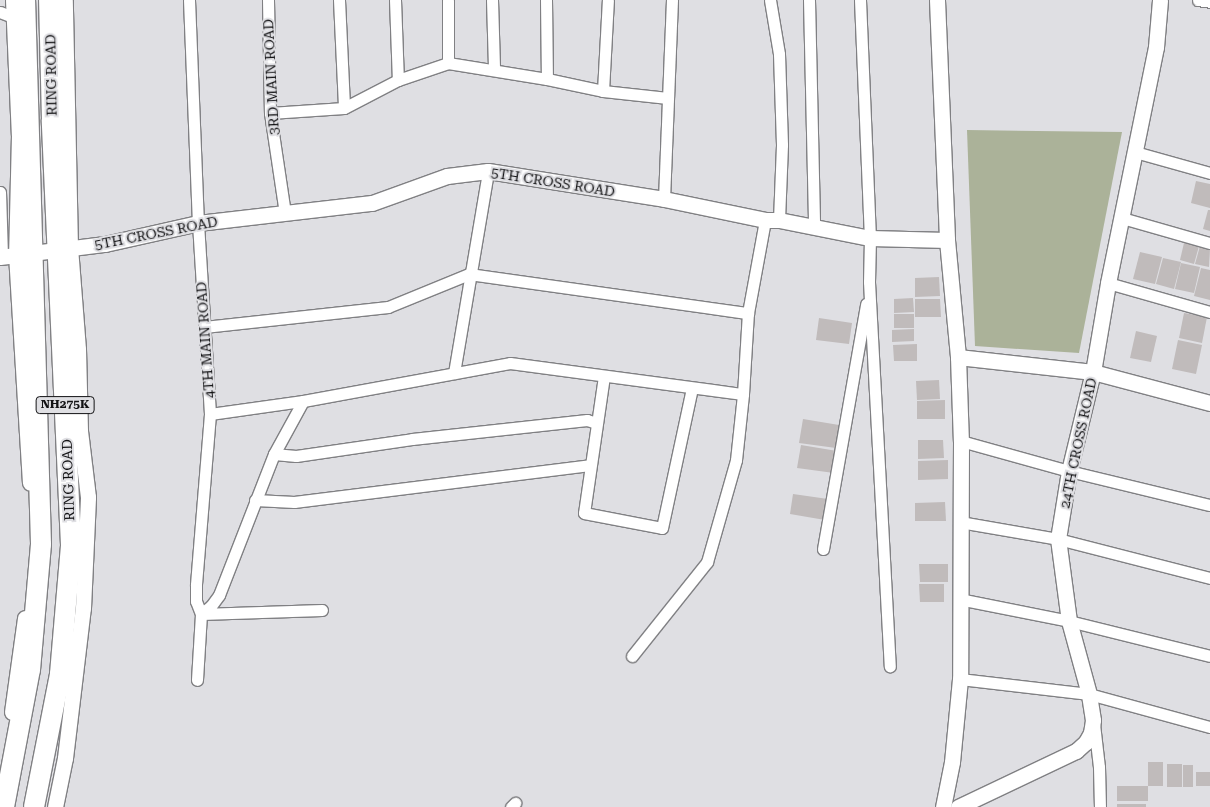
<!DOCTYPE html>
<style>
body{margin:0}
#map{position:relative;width:1210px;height:807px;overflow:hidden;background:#dfdfe3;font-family:"Roboto Serif",serif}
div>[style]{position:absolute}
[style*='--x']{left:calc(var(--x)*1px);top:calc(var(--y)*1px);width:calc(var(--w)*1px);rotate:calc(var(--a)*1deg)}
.green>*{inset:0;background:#abb299}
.building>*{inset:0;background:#c0bbbb}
.roads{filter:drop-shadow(1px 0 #808083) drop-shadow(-1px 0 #808083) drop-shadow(0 1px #808083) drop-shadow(0 -1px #808083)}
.minor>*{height:11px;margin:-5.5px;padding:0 5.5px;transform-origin:5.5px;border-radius:5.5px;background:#fff}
.tertiary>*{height:15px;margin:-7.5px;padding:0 7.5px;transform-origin:7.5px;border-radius:7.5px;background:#fff}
.trunk>*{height:20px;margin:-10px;padding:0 10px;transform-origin:10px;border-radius:10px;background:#fff}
span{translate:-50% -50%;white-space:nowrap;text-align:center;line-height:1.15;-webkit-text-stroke:4px #dfdfe3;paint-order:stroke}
.shield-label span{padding:1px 4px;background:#dfdfe3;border:1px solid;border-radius:4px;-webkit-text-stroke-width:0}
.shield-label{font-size:12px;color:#121214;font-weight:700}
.street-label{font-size:14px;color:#121214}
</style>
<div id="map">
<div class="green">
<div style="clip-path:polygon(967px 130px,1122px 132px,1079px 353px,975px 346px)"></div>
</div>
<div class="building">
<div style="clip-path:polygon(1196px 181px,1210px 184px,1210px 208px,1191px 203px)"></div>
<div style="clip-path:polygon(1208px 210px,1210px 210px,1210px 231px,1203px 229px)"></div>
<div style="clip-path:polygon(1184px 243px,1199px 246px,1194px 264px,1180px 260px)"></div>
<div style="clip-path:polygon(1200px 246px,1210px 249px,1209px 267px,1195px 264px)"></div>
<div style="clip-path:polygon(1140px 252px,1162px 257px,1155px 284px,1133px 279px)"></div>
<div style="clip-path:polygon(1163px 258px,1181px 262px,1174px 289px,1156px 284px)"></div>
<div style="clip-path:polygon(1181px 263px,1200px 267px,1194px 293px,1175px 289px)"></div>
<div style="clip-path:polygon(1201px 268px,1210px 270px,1210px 300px,1194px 296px)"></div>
<div style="clip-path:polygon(939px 277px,940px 296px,915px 297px,915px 278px)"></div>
<div style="clip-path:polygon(913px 298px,914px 312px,894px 313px,894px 299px)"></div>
<div style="clip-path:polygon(915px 299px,940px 299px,941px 317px,915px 317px)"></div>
<div style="clip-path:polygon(1184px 313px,1207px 317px,1202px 343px,1179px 338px)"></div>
<div style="clip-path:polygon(894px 314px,914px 314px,914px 328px,894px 328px)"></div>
<div style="clip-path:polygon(819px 318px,852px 323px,849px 344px,816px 340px)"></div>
<div style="clip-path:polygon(914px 329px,914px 341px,892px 342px,892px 330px)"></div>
<div style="clip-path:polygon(1136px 331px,1157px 336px,1151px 362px,1130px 358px)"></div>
<div style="clip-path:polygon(1178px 340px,1202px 345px,1196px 374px,1172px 369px)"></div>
<div style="clip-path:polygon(917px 344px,917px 361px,894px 361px,893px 345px)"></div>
<div style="clip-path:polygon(939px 380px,940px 399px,917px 400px,916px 381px)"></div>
<div style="clip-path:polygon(945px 400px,945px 419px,917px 419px,917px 401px)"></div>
<div style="clip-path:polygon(803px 419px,839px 425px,836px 448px,799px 443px)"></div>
<div style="clip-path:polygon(918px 440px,943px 440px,944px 458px,918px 459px)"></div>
<div style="clip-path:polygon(801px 445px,837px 451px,834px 473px,797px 468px)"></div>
<div style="clip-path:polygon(948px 460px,948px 479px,918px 480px,918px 461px)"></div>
<div style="clip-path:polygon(793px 494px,828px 499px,825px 520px,790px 514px)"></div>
<div style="clip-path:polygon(945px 502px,946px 521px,915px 521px,915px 503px)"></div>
<div style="clip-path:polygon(919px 564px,948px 564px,948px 582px,920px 582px)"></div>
<div style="clip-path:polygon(919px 584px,944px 584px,944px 602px,920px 602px)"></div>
<div style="clip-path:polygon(1148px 762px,1163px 762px,1163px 786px,1148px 786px)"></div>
<div style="clip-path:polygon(1167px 764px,1182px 764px,1182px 787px,1167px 787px)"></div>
<div style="clip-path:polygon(1183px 765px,1193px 765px,1193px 787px,1183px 787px)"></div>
<div style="clip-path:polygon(1196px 772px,1210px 772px,1210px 786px,1196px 786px)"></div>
<div style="clip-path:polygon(1117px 786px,1148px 786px,1148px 801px,1117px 801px)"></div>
<div style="clip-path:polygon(1117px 804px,1146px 804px,1146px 807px,1117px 807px)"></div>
</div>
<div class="roads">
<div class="minor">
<div style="--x:189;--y:0;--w:223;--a:87.7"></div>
<div style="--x:198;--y:223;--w:191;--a:86.4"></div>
<div style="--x:210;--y:414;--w:172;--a:94.7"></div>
<div style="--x:196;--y:585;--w:16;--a:90"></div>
<div style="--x:196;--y:601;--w:14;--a:69"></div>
<div style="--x:201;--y:614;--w:66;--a:93.5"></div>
<div style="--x:268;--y:0;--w:113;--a:89"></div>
<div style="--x:270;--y:113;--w:101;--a:81.5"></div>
<div style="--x:339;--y:0;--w:108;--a:87.3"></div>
<div style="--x:395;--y:0;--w:80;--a:87.9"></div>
<div style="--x:448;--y:0;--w:63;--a:90"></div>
<div style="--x:492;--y:0;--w:69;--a:88.3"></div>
<div style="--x:546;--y:0;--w:79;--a:89.3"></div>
<div style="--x:770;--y:0;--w:55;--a:80.5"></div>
<div style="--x:779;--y:54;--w:91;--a:88.1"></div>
<div style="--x:782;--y:145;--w:75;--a:92.3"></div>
<div style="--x:809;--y:0;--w:227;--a:88.7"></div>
<div style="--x:860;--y:0;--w:238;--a:87.6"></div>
<div style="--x:870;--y:238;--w:44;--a:91.3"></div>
<div style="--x:869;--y:282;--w:385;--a:86.9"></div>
<div style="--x:1198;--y:0;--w:12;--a:9"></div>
<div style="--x:0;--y:12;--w:14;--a:21"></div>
<div style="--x:603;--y:91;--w:91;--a:-86.9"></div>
<div style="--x:270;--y:113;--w:74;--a:-3.9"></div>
<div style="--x:344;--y:108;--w:61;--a:-27.4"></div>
<div style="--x:398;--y:80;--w:53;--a:-18.8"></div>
<div style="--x:448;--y:63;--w:100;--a:9.2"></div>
<div style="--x:547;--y:79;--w:57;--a:12.1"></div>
<div style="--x:603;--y:91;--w:65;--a:6.1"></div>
<div style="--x:1135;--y:152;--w:78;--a:15.6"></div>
<div style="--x:0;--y:192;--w:65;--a:88.2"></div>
<div style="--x:664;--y:199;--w:199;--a:-87.7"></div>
<div style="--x:1122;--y:218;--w:91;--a:15.9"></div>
<div style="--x:1108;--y:283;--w:106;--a:15.9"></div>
<div style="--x:204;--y:327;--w:185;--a:-6.2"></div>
<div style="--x:388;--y:307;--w:87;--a:-22.2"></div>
<div style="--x:469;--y:274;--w:282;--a:8"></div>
<div style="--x:454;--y:373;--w:205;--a:-80.4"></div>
<div style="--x:604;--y:376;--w:138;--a:98.3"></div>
<div style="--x:584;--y:513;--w:79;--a:10.9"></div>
<div style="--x:662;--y:528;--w:143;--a:-77.9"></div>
<div style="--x:210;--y:414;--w:94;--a:-8"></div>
<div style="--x:303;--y:401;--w:210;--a:-10.4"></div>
<div style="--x:510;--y:363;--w:235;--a:7.6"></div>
<div style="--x:743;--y:394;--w:81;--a:-86.5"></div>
<div style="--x:748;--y:313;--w:95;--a:-79.6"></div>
<div style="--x:961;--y:441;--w:112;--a:15.5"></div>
<div style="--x:1069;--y:471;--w:145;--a:13.6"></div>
<div style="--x:274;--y:454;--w:22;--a:5"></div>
<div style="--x:296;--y:456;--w:117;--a:-8.3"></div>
<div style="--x:412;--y:439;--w:176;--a:-6.2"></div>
<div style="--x:587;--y:420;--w:10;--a:17"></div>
<div style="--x:255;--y:500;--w:39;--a:3"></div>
<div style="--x:294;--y:502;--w:298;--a:-7.1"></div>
<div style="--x:960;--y:522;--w:99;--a:9.8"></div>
<div style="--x:1058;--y:539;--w:157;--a:14.4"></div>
<div style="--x:823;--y:549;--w:249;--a:-80"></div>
<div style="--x:959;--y:599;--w:112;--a:11.3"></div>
<div style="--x:1069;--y:621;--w:145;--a:13.9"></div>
<div style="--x:201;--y:614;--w:13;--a:-39"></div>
<div style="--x:211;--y:606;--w:14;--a:-54"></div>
<div style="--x:219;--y:595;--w:151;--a:-68.7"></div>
<div style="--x:274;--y:454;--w:60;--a:-61.3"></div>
<div style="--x:201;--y:614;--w:121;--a:-1.9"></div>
<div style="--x:632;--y:656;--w:120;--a:-51.4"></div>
<div style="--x:707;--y:562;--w:106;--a:-74.1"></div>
<div style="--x:736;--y:460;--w:66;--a:-83.9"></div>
<div style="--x:960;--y:679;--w:130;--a:6.6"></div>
<div style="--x:1089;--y:694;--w:125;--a:15.3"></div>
<div style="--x:1094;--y:724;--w:43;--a:83.4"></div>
<div style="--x:1099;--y:767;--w:40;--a:88.6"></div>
<div style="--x:511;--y:807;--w:6;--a:-45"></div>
</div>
<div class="tertiary">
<div style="--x:13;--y:0;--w:135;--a:87.5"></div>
<div style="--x:19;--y:135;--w:119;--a:91.4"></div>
<div style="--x:16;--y:254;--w:229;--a:86.5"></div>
<div style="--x:937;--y:0;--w:240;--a:87.6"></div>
<div style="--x:947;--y:240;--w:118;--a:84.6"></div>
<div style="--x:958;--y:357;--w:84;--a:88"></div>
<div style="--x:961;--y:441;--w:238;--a:90.2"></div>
<div style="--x:960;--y:679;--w:83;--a:95.5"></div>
<div style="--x:952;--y:762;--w:46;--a:101.3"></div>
<div style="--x:0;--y:257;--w:106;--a:-7.1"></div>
<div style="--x:105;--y:244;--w:95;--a:-12.7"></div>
<div style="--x:198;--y:223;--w:175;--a:-6.6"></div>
<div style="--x:372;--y:203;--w:80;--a:-19.8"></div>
<div style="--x:447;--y:176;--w:41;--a:-7"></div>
<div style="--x:488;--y:171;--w:178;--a:9"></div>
<div style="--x:664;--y:199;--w:103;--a:11.7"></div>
<div style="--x:765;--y:220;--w:14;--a:0"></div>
<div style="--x:779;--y:220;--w:93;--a:11.2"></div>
<div style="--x:870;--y:238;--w:77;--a:1.5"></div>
<div style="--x:958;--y:357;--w:136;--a:6.3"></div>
<div style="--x:1093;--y:372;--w:121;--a:14.8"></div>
<div style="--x:12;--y:712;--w:95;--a:-82.1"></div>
<div style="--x:55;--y:807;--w:50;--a:-78.5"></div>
<div style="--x:65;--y:758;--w:151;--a:-83.2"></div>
<div style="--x:83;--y:608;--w:111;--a:-87.4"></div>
<div style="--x:88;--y:497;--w:66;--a:-96.9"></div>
<div style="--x:80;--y:431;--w:82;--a:-91.4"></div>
<div style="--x:78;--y:349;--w:101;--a:-94.5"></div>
<div style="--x:70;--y:248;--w:248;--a:-91.2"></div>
<div style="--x:958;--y:807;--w:131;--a:-25.4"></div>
<div style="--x:1076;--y:751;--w:13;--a:-42"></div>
<div style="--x:1086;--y:742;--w:10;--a:-61"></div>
<div style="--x:1091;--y:733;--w:13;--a:-81"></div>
<div style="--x:1093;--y:720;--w:26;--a:-99"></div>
<div style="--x:1089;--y:694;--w:76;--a:-105.3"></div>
<div style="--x:1069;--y:621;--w:83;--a:-97.6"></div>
<div style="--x:1058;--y:539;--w:69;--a:-80.8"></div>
<div style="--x:1069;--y:471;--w:102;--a:-76.4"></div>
<div style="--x:1093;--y:372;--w:90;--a:-80.4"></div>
<div style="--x:1108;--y:283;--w:241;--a:-78.5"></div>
<div style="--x:1156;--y:47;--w:47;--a:-85.1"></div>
</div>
<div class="trunk">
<div style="--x:4;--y:807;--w:139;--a:-79.3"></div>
<div style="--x:30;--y:670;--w:126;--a:-85"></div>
<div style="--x:41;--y:544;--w:544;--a:-91.68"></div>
<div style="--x:34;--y:807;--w:136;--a:-78.9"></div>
<div style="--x:60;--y:674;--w:129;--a:-85.1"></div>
<div style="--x:71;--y:545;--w:425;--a:-92.6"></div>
<div style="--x:52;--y:120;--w:120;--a:-91.4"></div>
</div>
</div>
<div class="shield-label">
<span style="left:65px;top:405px">NH275K</span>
</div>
<div class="street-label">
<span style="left:51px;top:75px;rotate:-91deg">RING ROAD</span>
<span style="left:271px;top:77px;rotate:-93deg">3RD MAIN ROAD</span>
<span style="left:553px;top:182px;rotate:9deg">5TH CROSS ROAD</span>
<span style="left:156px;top:233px;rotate:-11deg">5TH CROSS ROAD</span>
<span style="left:205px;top:340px;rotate:-94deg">4TH MAIN ROAD</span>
<span style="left:1078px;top:443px;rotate:-78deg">24TH CROSS ROAD</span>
<span style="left:68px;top:480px;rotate:-92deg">RING ROAD</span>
</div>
</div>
